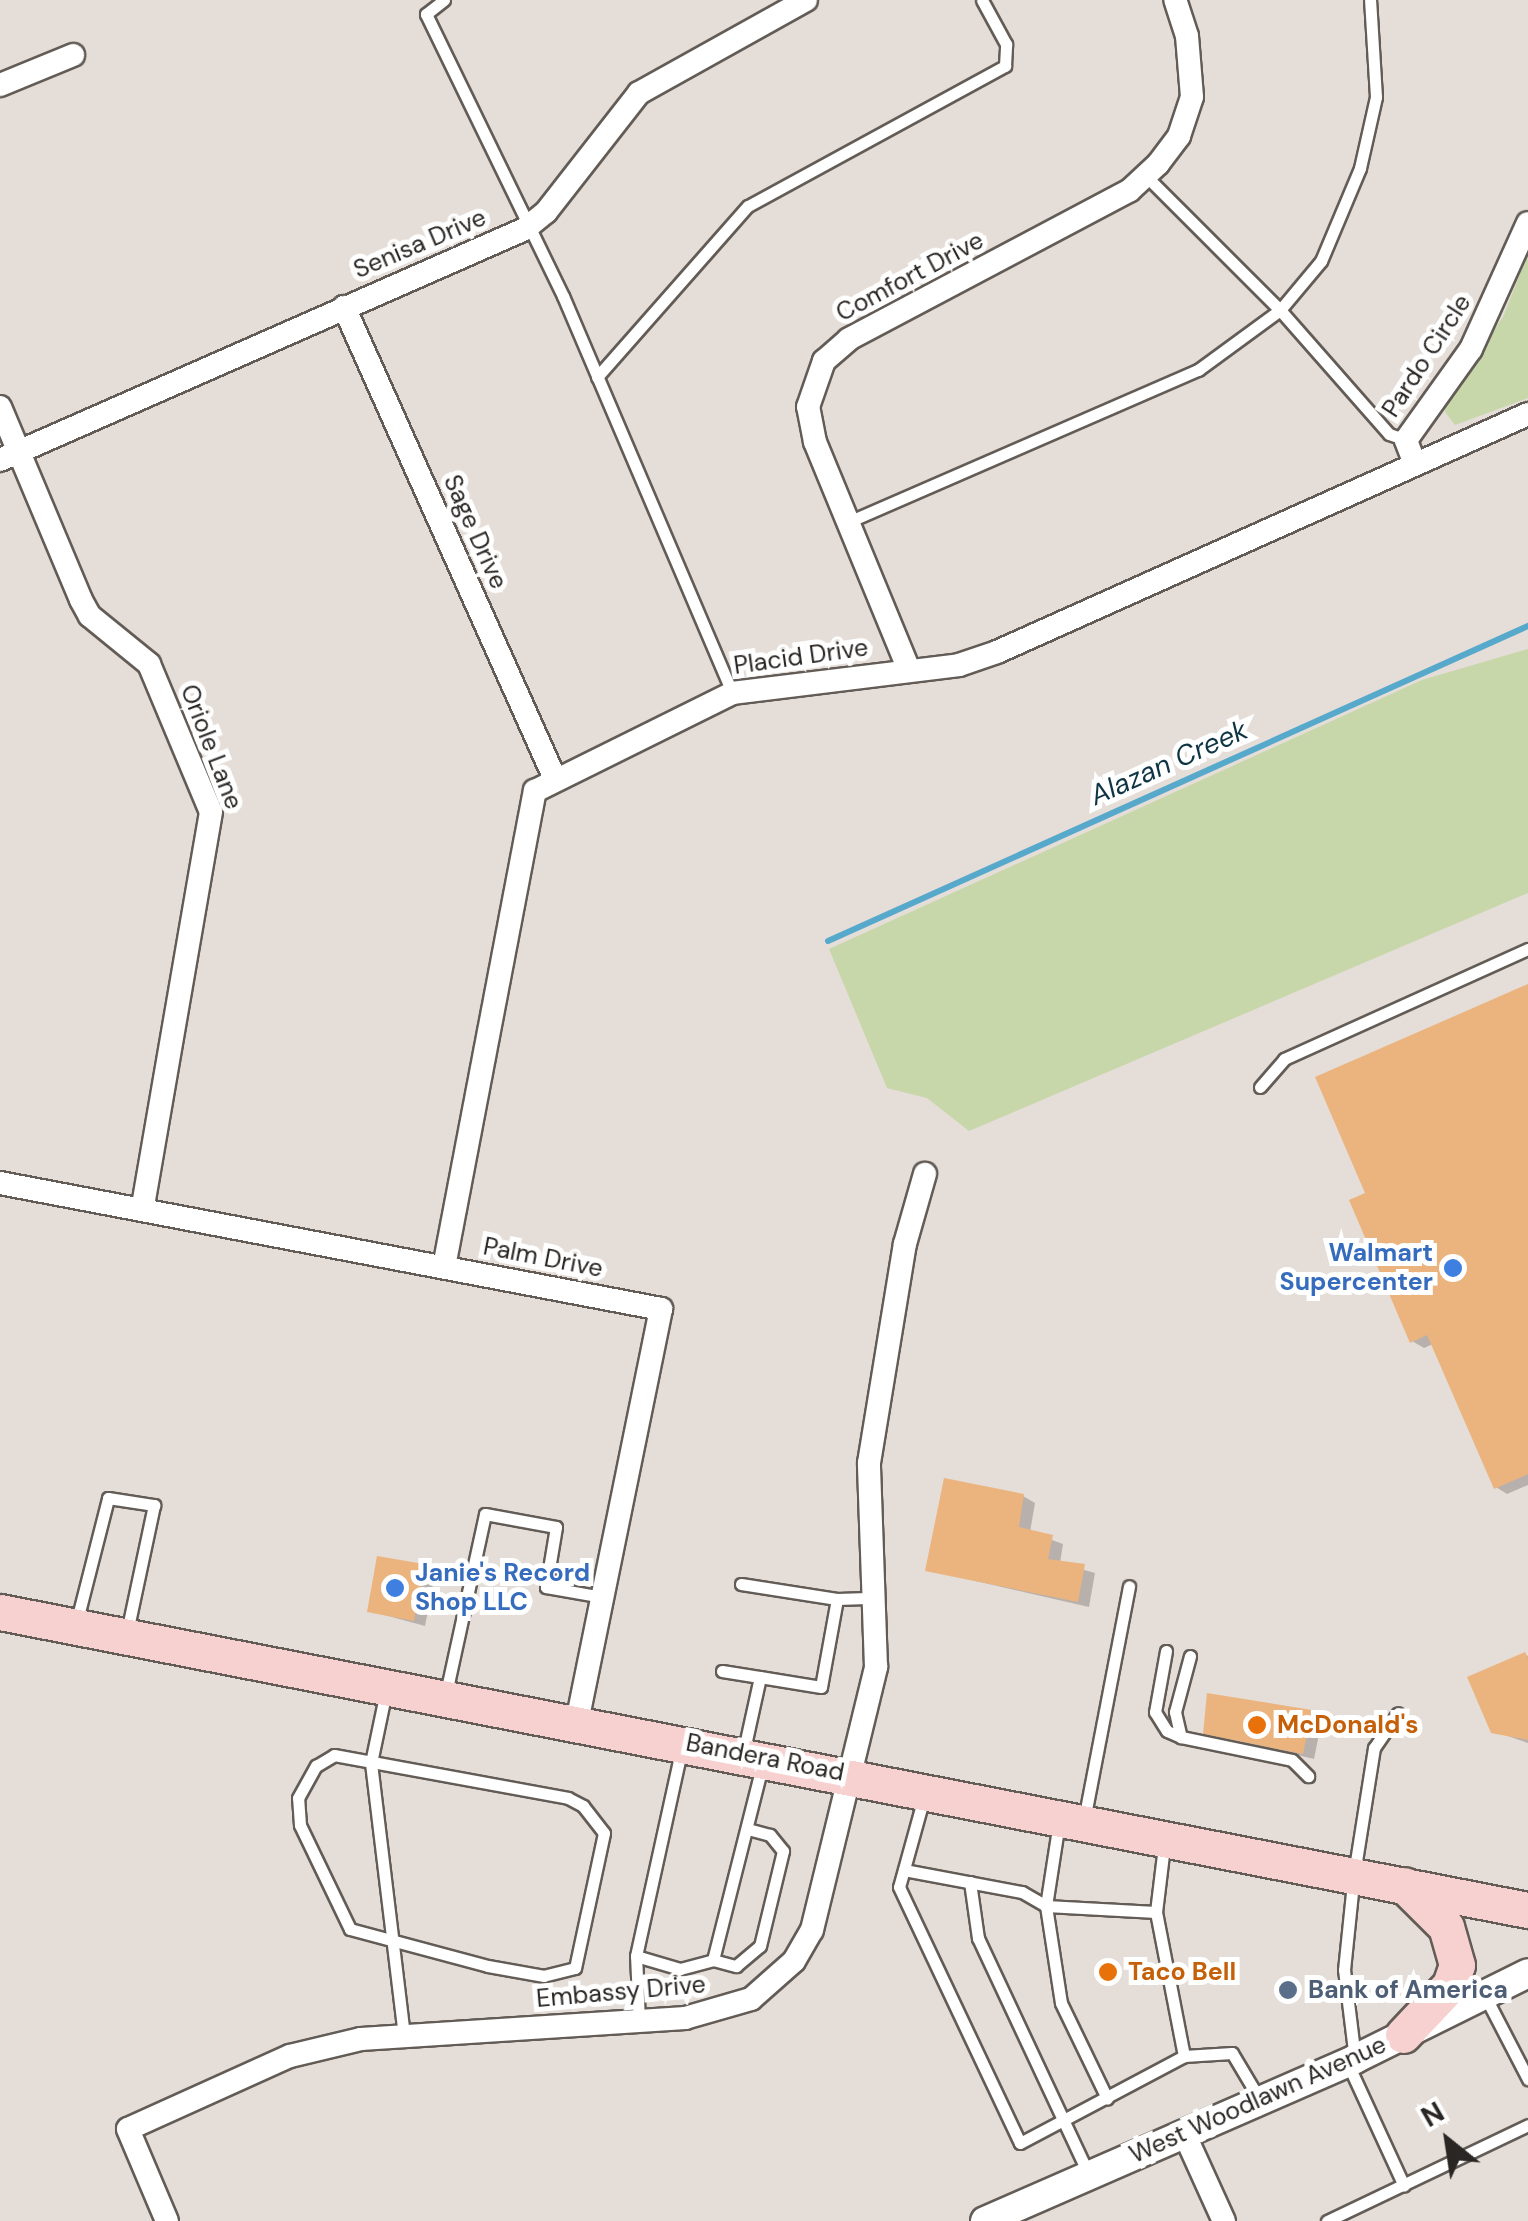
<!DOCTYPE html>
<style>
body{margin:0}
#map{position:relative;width:1528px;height:2221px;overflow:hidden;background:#e5ddd7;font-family:"DM Sans",sans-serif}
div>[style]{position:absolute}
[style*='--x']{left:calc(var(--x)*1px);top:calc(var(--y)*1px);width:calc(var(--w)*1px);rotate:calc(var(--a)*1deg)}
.green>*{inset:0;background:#c7d7aa}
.shadow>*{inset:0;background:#0003}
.stream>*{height:6px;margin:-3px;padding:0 3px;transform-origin:3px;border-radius:3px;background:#57a9cc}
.building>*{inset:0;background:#ebb47e}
.roads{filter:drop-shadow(2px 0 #635c56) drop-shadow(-2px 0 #635c56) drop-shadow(0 2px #635c56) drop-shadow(0 -2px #635c56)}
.service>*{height:11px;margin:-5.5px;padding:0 5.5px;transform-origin:5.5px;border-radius:5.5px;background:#fff}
.minor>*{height:22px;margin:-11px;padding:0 11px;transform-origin:11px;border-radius:11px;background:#fff}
.tertiary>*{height:28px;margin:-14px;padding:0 14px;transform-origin:14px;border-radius:14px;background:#fff}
.primary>*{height:35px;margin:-17.5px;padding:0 17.5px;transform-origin:17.5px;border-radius:17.5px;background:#f7d1d0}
.dots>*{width:28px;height:28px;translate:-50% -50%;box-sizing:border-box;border:5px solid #fff;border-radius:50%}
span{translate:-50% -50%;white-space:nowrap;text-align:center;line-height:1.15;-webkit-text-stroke:10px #fff;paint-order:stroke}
.street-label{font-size:25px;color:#292624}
.shop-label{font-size:25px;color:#366cbe;font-weight:700}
.right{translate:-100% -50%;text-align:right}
.left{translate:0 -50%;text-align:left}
.food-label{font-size:25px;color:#c56008;font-weight:700}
.service-label{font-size:25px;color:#4e5e75;font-weight:700}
.water-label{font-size:28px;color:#0f3544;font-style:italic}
.north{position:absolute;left:1398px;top:2091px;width:100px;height:100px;-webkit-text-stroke:8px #fff;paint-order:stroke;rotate:330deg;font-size:28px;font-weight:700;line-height:40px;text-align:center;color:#292624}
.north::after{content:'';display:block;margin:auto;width:35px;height:45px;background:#292624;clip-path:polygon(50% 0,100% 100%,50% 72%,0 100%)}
</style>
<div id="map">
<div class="green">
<div style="clip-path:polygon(1528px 254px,1528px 398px,1455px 425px,1445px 412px,1448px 396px,1503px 317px)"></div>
<div style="clip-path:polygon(1528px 649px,1528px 893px,969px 1131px,927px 1098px,887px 1088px,829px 949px,1422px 680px)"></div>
</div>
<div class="shadow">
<div style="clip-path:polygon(1528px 987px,1528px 1485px,1507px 1494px,1496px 1487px,1433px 1344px,1424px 1348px,1412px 1341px,1368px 1195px)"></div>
<div style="clip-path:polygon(1023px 1496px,1035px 1503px,1030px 1532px,1063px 1544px,1060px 1563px,1095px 1573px,1089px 1607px,928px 1570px)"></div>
<div style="clip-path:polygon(423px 1567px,435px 1574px,425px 1626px,370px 1611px)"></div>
<div style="clip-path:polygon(1525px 1655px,1528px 1656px,1528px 1743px,1493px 1731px)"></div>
<div style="clip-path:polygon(1311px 1712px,1322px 1719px,1314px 1759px,1206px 1733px)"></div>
</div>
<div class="stream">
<div style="--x:828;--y:941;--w:768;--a:-24.23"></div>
</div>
<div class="building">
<div style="clip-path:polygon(1528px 984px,1528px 1474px,1494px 1489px,1427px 1335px,1410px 1343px,1349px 1200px,1365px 1193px,1315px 1077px)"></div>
<div style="clip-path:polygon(944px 1478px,1024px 1494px,1019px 1527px,1053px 1535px,1048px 1559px,1085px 1564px,1078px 1602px,925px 1571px)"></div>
<div style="clip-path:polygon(377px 1556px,424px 1564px,414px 1621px,367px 1612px)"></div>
<div style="clip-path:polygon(1525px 1652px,1528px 1658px,1528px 1740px,1491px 1733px,1467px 1677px)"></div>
<div style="clip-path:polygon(1207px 1693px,1312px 1710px,1303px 1754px,1203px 1734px)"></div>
</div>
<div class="roads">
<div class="service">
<div style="--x:444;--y:0;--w:23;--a:142"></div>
<div style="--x:426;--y:14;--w:314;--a:64.1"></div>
<div style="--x:563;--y:296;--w:431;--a:66.9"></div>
<div style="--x:1146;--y:176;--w:190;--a:45"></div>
<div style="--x:1280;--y:310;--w:165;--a:48.7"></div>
<div style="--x:1389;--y:434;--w:18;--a:19"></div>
<div style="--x:597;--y:377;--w:228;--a:-48.6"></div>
<div style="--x:748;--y:206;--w:293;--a:-28.6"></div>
<div style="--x:1005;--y:66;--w:22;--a:-87"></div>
<div style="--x:1006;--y:44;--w:50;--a:-118.6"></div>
<div style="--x:848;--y:522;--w:382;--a:-23.5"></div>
<div style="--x:1198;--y:370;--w:102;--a:-36.2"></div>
<div style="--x:1280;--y:310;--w:64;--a:-50.1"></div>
<div style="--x:1321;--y:261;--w:101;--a:-67.2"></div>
<div style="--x:1360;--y:168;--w:73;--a:-77.3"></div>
<div style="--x:1376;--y:97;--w:97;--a:-93.5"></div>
<div style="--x:1260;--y:1087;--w:37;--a:-49"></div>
<div style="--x:1284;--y:1059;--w:268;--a:-24.3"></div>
<div style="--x:741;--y:1584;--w:97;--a:8.9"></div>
<div style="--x:837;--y:1599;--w:89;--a:100.3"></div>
<div style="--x:821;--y:1687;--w:62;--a:-170.7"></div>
<div style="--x:760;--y:1677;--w:79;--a:102.4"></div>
<div style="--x:837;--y:1599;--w:38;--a:-2"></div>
<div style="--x:76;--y:1624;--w:130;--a:-75.7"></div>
<div style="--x:108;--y:1498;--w:47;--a:8.7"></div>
<div style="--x:154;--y:1505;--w:130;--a:102"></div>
<div style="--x:1166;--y:1651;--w:62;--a:100.2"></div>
<div style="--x:1155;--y:1712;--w:22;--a:58"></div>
<div style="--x:1167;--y:1731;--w:15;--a:23"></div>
<div style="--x:1190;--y:1656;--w:58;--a:105"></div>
<div style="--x:1175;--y:1712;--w:26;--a:77"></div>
<div style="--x:1181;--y:1737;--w:113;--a:11.7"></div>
<div style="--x:1292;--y:1760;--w:23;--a:45"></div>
<div style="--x:722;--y:1671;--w:38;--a:9"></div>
<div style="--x:386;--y:1691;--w:74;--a:101.8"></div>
<div style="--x:371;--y:1763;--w:275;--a:83.1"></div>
<div style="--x:446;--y:1693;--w:183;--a:-77.7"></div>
<div style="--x:485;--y:1514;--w:72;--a:10.4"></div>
<div style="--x:556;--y:1527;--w:61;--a:99.5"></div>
<div style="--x:546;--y:1587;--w:58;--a:10"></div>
<div style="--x:334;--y:1755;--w:238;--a:10.4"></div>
<div style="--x:568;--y:1798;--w:17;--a:28"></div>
<div style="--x:583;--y:1806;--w:34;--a:52"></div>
<div style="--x:604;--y:1833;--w:138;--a:102.1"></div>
<div style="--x:575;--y:1968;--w:32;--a:166"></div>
<div style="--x:544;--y:1976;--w:57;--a:-169.9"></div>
<div style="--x:488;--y:1966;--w:143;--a:-165"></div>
<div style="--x:350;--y:1929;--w:115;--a:-115.7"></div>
<div style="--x:300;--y:1825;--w:27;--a:-94"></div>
<div style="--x:298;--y:1798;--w:37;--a:-61"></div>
<div style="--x:316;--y:1766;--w:21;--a:-31"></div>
<div style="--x:924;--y:1797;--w:93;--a:105.5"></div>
<div style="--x:899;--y:1887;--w:283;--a:64.7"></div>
<div style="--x:1020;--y:2143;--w:186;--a:-27.9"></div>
<div style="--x:1184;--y:2056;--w:48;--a:-3.6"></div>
<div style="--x:1232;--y:2053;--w:55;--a:59.2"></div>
<div style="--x:1084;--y:1820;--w:238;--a:-79.1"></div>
<div style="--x:1059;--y:1822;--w:85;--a:98.8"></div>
<div style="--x:1046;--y:1906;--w:110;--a:3.1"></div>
<div style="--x:1164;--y:1846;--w:66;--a:96.9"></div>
<div style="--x:1156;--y:1912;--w:147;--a:79"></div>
<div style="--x:904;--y:1870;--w:120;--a:10.6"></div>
<div style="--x:1022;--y:1892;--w:28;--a:30"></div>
<div style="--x:1046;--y:1906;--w:98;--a:81.2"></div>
<div style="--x:1061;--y:2003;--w:106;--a:64.2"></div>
<div style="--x:970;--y:1882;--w:57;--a:81.9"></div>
<div style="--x:978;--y:1938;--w:259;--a:64.9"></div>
<div style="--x:636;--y:1956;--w:46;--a:16.5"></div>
<div style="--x:680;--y:1969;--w:34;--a:-15"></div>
<div style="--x:713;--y:1960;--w:24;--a:15"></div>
<div style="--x:736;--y:1966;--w:31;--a:-40"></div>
<div style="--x:760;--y:1946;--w:98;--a:-76.4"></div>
<div style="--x:783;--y:1851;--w:21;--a:-129"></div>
<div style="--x:770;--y:1835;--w:23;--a:-165"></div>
<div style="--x:713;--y:1960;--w:200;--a:-75.8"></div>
<div style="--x:1484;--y:1994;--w:96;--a:62.6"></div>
<div style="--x:639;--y:2021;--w:65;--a:-92.6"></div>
<div style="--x:636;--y:1956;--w:209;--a:-77.6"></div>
<div style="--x:1355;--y:2059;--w:90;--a:-97"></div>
<div style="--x:1344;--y:1970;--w:97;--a:-84.1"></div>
<div style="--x:1354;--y:1874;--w:128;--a:-81"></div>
<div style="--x:1374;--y:1748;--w:42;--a:-55.6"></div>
<div style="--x:1347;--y:2062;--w:136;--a:65.3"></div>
<div style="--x:1327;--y:2221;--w:223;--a:-25.5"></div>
</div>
<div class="minor">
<div style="--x:0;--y:85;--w:79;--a:-22.3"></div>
<div style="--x:344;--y:307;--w:517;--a:65.91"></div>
<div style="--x:0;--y:407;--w:209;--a:67.2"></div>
<div style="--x:81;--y:600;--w:18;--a:61"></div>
<div style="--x:90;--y:616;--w:76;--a:39.1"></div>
<div style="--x:149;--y:664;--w:160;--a:67.3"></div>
<div style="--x:211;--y:812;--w:404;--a:99.8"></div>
<div style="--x:0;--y:460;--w:574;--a:-23.75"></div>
<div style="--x:525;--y:229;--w:27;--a:-39"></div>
<div style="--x:546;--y:212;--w:151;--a:-52"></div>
<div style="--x:639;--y:93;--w:191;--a:-29.1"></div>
<div style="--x:1415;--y:464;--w:26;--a:-111"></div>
<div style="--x:1406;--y:440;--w:112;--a:-54.5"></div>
<div style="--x:1471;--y:349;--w:138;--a:-65.7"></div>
<div style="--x:909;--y:670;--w:247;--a:-112.4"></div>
<div style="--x:815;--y:442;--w:36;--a:-101"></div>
<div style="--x:808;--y:407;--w:49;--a:-70.8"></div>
<div style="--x:824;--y:361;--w:33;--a:-41"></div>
<div style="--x:849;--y:339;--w:317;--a:-27.9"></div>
<div style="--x:1129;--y:191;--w:40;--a:-43"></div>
<div style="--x:1158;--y:164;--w:35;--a:-53"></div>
<div style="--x:1179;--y:136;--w:41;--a:-71.6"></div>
<div style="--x:1192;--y:97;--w:61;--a:-94.7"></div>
<div style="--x:1187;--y:36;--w:38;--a:-108"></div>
<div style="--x:0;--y:1183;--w:673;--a:10.79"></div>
<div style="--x:661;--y:1309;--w:421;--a:101.5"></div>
<div style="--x:444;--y:1267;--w:485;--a:-79.2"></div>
<div style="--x:535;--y:791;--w:220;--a:-26.4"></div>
<div style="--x:732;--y:693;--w:229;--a:-7"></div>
<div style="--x:959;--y:665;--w:40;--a:-18.9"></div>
<div style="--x:997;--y:652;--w:582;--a:-24.14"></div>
<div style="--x:1184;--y:2133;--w:97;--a:65.6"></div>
<div style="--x:167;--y:2221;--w:100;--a:-113"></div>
<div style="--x:128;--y:2129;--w:178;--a:-24.3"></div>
<div style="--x:290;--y:2056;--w:73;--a:-13.5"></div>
<div style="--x:361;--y:2039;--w:325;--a:-3.7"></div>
<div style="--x:685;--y:2018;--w:69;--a:-16.1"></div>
<div style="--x:751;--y:1999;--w:57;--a:-41.5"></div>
<div style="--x:794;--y:1961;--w:36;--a:-60"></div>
<div style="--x:812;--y:1930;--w:271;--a:-76.3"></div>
<div style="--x:876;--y:1667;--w:204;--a:-92"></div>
<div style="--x:869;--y:1463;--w:222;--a:-80.7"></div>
<div style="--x:905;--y:1244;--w:73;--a:-74.1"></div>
</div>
<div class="tertiary">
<div style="--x:985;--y:2221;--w:404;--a:-23.6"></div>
<div style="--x:1355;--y:2059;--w:193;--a:-26.4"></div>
</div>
<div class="primary">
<div style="--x:0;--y:1612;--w:1557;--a:11.04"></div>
<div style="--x:1403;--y:2035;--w:69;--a:-46.8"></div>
<div style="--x:1450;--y:1985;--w:21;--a:-71"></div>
<div style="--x:1457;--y:1965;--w:40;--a:-106"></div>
<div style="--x:1446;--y:1927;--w:59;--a:-135"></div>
</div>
</div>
<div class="dots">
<div style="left:1453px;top:1268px;background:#3f7fe0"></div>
<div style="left:395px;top:1588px;background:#3f7fe0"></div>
<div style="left:1257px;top:1725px;background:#e8710a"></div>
<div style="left:1108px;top:1972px;background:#e8710a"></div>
<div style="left:1288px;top:1990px;background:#5c6f8a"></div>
</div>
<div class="street-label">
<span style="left:420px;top:244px;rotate:-23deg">Senisa Drive</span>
<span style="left:910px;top:277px;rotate:-28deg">Comfort Drive</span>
<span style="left:1427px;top:356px;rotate:-57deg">Pardo Circle</span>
<span style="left:475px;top:532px;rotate:66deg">Sage Drive</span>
<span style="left:801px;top:657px;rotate:-8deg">Placid Drive</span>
<span style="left:211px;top:747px;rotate:69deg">Oriole Lane</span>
<span style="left:543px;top:1258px;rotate:11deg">Palm Drive</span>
<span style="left:765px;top:1758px;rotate:11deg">Bandera Road</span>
<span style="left:621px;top:1992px;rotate:-5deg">Embassy Drive</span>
<span style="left:1258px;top:2100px;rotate:-24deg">West Woodlawn Avenue</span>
</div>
<div class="shop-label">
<span class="right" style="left:1433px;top:1268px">Walmart<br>Supercenter</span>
<span class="left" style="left:415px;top:1588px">Janie's Record<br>Shop LLC</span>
</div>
<div class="food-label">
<span class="left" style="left:1277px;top:1725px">McDonald's</span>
<span class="left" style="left:1128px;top:1972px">Taco Bell</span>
</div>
<div class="service-label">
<span class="left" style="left:1308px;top:1990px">Bank of America</span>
</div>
<div class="water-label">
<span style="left:1169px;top:763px;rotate:-24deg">Alazan Creek</span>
</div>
<div class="north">N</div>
</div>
